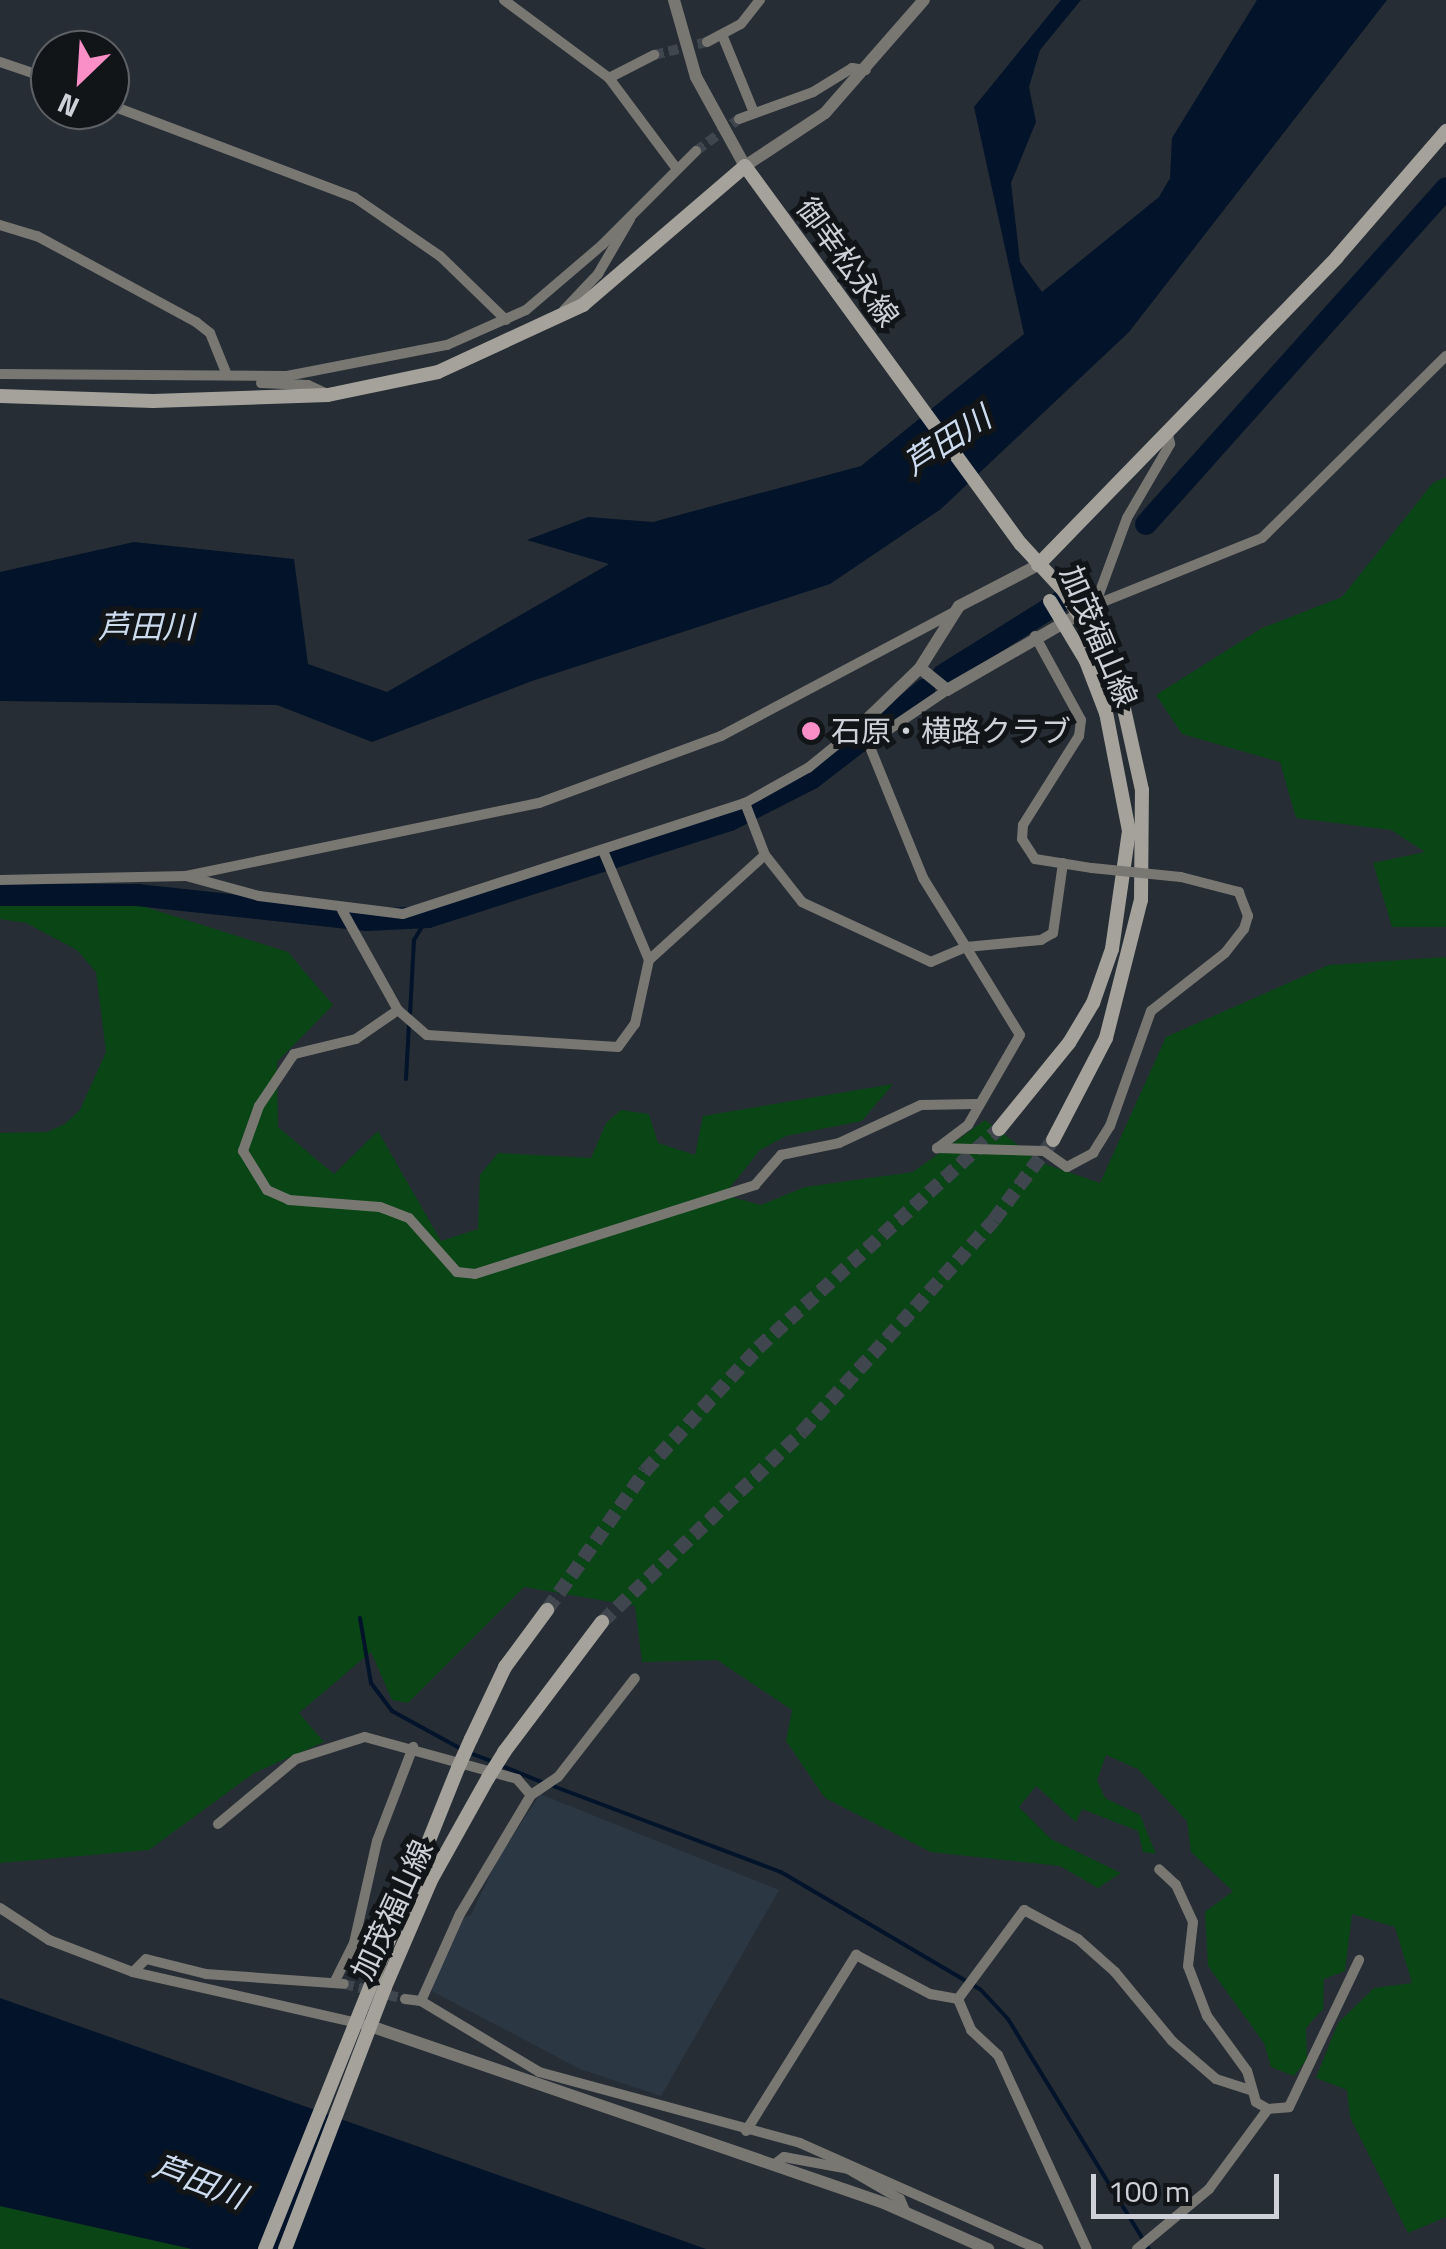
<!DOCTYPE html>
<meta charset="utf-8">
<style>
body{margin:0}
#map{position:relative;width:1446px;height:2249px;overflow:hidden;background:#262d35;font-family:"Titillium Web","Noto Sans JP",sans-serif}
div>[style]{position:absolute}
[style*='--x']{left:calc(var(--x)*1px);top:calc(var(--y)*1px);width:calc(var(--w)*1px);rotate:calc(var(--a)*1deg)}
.built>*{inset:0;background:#2c3744}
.green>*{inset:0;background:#0a4516}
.water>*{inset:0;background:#031329}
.stream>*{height:4px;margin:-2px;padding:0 2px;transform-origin:2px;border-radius:2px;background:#031329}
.river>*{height:22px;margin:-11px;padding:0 11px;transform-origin:11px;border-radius:11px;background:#031329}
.minor-tunnel>*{height:10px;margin-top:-5px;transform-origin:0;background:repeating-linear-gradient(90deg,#3f464d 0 10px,transparent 0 15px)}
.secondary-tunnel>*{height:14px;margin-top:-7px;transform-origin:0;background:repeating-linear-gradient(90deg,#3f464d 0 14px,transparent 0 21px)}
.minor>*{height:10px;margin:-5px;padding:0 5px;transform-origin:5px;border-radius:5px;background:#797772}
.tertiary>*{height:12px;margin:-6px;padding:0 6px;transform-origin:6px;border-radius:6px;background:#797772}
.secondary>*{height:14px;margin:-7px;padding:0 7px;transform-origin:7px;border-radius:7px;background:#a4a29a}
.minor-bridge>*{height:10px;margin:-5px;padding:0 5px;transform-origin:5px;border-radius:5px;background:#797772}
.secondary-bridge>*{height:14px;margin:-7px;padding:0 7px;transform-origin:7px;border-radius:7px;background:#a4a29a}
.dots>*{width:28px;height:28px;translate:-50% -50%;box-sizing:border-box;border:5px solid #121518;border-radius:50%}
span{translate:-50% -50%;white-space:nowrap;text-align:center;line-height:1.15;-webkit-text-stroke:10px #121518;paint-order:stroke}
.street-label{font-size:30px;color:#ced2d8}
.poi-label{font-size:30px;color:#ced2d8}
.left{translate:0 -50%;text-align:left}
.water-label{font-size:32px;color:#ccdbee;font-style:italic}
.north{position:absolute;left:30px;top:30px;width:100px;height:100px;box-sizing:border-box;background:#121518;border:2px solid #5d6165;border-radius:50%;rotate:205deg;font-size:28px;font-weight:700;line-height:40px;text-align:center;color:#ced2d8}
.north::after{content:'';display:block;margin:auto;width:35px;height:45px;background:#fa8fc7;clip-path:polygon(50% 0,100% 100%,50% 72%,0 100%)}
.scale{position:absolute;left:1091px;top:2174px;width:188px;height:45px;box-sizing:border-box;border:5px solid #ced2d8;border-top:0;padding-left:12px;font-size:30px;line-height:35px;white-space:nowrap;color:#ced2d8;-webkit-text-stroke:8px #121518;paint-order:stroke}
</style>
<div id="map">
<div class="built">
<div style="clip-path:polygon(540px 1794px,779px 1890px,661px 2096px,580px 2069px,430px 1990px,463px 1918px,471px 1915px,496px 1862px)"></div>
</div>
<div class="green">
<div style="clip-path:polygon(1446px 477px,1446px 927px,1392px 927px,1373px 863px,1425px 852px,1391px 830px,1296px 818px,1280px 762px,1182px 734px,1156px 695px,1262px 628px,1342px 597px,1433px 483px)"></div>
<div style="clip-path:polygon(0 895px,136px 904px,288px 952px,333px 1005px,277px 1062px,278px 1127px,334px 1174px,378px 1131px,441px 1241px,478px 1229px,480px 1175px,498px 1153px,591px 1158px,606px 1123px,621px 1110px,649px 1114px,658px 1143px,695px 1155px,703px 1116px,893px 1084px,862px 1121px,786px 1136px,760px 1150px,724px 1195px,761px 1205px,805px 1187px,913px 1172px,985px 1120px,1042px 1163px,1100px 1183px,1166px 1037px,1329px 965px,1446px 957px,1446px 2217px,1408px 2233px,1350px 2117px,1347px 2090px,1316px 2078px,1338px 2023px,1374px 1988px,1412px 1983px,1395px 1927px,1352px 1914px,1345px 1971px,1324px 1979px,1323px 2009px,1306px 2028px,1307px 2059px,1294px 2076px,1271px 2067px,1264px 2043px,1208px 1966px,1205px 1912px,1233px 1891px,1191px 1852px,1187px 1821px,1138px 1769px,1106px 1755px,1097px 1780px,1105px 1798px,1140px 1815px,1156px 1854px,1143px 1852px,1138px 1831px,1082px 1809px,1076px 1822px,1036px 1786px,1019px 1807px,1051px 1839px,1121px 1873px,1098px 1888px,1060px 1866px,931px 1852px,825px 1798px,786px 1741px,792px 1710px,717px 1660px,642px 1662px,635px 1606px,524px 1587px,408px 1703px,392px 1700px,371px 1652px,299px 1713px,324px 1742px,254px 1773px,149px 1850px,0 1863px,0 1133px,47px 1132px,65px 1124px,80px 1110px,106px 1052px,96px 972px,77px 950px,26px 923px,0 919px)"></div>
<div style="clip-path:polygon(0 2206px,192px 2249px,0 2249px)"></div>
</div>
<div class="water">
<div style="clip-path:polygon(1061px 0,1081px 0,1040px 50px,1029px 87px,1036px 122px,1011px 183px,1020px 262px,1042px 292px,1159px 197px,1170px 178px,1172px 138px,1257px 0,1387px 0,1129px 332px,941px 509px,830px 584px,532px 681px,372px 742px,277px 705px,0 701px,0 572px,134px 542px,294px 559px,308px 664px,387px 692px,609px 564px,527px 540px,588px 517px,653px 522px,861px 466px,1024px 334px,974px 107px)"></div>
<div style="clip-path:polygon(0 1998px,706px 2249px,192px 2249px,0 2206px)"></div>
</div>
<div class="stream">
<div style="--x:410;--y:1014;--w:74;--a:-86.9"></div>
<div style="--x:414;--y:940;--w:27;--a:-59"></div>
<div style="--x:406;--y:1079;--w:55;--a:-86.9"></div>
<div style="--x:360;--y:1618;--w:66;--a:80.4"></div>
<div style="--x:371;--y:1683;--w:35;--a:53"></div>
<div style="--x:392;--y:1711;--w:79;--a:28.8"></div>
<div style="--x:470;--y:1753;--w:25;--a:21"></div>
<div style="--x:502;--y:1766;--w:45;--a:22"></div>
<div style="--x:553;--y:1786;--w:244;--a:20.7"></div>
<div style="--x:781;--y:1872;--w:232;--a:30.5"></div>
<div style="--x:981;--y:1990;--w:40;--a:47"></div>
<div style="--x:1008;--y:2019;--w:270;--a:58.5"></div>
</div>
<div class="river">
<div style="--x:1146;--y:524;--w:450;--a:-48.2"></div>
<div style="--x:943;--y:675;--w:166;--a:-32"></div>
<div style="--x:886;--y:722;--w:50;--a:-40.1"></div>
<div style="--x:0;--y:895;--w:137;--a:0"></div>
<div style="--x:137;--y:895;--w:231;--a:6.2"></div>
<div style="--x:367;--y:920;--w:61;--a:-2.8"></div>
<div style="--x:428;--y:917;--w:317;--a:-17.8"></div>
<div style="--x:730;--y:820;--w:92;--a:-27.1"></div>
<div style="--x:812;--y:778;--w:61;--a:-37.6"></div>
</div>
<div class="minor-tunnel">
<div style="--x:654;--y:55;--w:55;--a:-13.8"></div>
<div style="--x:696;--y:151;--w:54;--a:-36.7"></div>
<div style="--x:344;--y:1984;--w:63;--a:13.8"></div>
</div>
<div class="secondary-tunnel">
<div style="--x:547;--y:1610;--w:170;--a:-54.8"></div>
<div style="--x:645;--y:1471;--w:167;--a:-47.4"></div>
<div style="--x:758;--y:1348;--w:326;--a:-42.3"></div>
<div style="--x:602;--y:1622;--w:276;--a:-43.5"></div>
<div style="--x:802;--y:1432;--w:286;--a:-47.8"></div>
<div style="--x:994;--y:1220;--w:99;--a:-53.6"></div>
</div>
<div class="minor">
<div style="--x:504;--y:0;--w:131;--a:36.6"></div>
<div style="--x:609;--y:78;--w:112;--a:53.3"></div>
<div style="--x:723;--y:37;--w:79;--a:67.7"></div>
<div style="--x:707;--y:42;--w:38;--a:-28"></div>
<div style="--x:741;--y:24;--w:31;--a:-52"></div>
<div style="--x:0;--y:62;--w:53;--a:18.8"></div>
<div style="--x:609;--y:78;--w:51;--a:-27.1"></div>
<div style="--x:110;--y:105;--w:261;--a:20.7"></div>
<div style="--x:354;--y:197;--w:104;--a:34.5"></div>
<div style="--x:440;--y:256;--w:92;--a:44.1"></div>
<div style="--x:739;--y:119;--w:79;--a:-20"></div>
<div style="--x:813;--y:92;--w:46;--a:-31.6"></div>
<div style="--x:852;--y:68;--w:14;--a:8"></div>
<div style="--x:0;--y:225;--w:39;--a:17"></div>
<div style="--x:37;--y:236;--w:181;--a:28.4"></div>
<div style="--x:196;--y:322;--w:18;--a:38"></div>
<div style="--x:210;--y:333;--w:45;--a:68"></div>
<div style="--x:564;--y:310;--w:50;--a:-46.6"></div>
<div style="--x:598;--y:274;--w:64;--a:-59.8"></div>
<div style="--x:0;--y:374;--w:287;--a:0.4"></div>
<div style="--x:287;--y:376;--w:163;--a:-11"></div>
<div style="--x:447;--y:345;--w:86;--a:-23.9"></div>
<div style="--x:526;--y:310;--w:100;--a:-40.5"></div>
<div style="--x:602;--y:245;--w:133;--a:-45"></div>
<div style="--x:261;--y:383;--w:47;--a:2.4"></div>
<div style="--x:308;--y:385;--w:21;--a:25"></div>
<div style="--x:1095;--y:605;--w:180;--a:-21.9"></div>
<div style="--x:1262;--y:538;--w:259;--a:-44.7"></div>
<div style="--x:1095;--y:605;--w:93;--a:-69.8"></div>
<div style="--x:1127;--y:518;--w:86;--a:-59.8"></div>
<div style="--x:1170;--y:444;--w:14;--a:-102"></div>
<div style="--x:1035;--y:636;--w:96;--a:61.3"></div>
<div style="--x:1081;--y:720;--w:16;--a:97"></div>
<div style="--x:1079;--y:736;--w:105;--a:122.2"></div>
<div style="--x:1023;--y:825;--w:14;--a:94"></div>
<div style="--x:1022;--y:839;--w:24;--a:57"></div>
<div style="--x:1035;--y:859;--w:58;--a:9"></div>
<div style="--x:872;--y:741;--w:91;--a:-34.2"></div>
<div style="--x:604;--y:853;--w:116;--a:67.2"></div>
<div style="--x:1063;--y:863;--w:71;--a:98.1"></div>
<div style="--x:1053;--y:933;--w:14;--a:150"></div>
<div style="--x:1041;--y:940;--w:75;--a:174.7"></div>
<div style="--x:966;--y:947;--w:103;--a:58.5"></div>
<div style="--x:1020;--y:1035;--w:104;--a:120"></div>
<div style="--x:968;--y:1125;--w:39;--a:143"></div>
<div style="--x:937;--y:1148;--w:107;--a:1.6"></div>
<div style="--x:1044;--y:1151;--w:28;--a:35"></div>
<div style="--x:1067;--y:1167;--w:30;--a:-28"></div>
<div style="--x:1093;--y:1153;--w:32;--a:-58"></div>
<div style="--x:1110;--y:1126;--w:122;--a:-70.4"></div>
<div style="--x:1151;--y:1011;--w:94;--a:-38.1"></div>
<div style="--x:1225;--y:953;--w:31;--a:-52"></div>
<div style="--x:1244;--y:929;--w:14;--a:-73"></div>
<div style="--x:1248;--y:916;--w:26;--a:-111"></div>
<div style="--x:1239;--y:892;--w:60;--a:-165.5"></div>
<div style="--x:186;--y:876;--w:76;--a:15.3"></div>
<div style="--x:259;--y:896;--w:145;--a:7.1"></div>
<div style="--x:403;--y:914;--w:360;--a:-18"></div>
<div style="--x:745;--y:803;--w:72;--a:-29.1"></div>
<div style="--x:808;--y:768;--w:68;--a:-39.1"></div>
<div style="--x:861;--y:725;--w:165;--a:67.9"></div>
<div style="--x:923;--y:878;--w:81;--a:58.1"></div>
<div style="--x:966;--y:947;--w:38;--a:157"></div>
<div style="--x:931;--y:962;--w:142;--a:-155.1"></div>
<div style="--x:802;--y:902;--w:60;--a:-128.2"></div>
<div style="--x:765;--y:855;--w:56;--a:-111"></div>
<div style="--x:0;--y:880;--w:186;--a:-1.2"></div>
<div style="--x:186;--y:876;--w:360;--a:-11.7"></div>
<div style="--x:539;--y:803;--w:194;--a:-20.2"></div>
<div style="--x:721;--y:736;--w:262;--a:-28"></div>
<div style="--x:342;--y:910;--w:115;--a:60.8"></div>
<div style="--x:398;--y:1010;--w:38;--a:41"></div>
<div style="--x:427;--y:1035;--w:191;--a:3.6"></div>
<div style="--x:618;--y:1047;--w:29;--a:-54"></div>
<div style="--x:635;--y:1024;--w:66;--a:-77.7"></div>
<div style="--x:649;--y:960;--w:156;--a:-42.2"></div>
<div style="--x:398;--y:1010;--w:51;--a:145.4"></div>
<div style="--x:356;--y:1039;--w:64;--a:166.4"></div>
<div style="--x:294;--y:1054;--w:63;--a:123.9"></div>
<div style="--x:259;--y:1106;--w:48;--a:109.6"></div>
<div style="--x:243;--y:1151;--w:46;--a:58.4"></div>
<div style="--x:267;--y:1190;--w:24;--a:24"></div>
<div style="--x:289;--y:1200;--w:91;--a:4.4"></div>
<div style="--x:380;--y:1207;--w:31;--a:21"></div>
<div style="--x:409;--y:1218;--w:72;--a:48.4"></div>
<div style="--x:457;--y:1272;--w:18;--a:6"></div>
<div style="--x:475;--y:1274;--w:294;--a:-17.6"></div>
<div style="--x:755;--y:1185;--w:40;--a:-49"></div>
<div style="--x:781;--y:1155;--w:59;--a:-11.7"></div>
<div style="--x:839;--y:1143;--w:90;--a:-24.9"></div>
<div style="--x:921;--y:1105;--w:55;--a:-1"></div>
<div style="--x:218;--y:1824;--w:102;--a:-39.8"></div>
<div style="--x:296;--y:1759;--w:72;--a:-17.7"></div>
<div style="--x:365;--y:1737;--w:158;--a:15.4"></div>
<div style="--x:517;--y:1779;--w:21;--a:49"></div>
<div style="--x:0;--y:1908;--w:59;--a:33.1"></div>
<div style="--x:49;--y:1940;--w:90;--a:20.9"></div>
<div style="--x:133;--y:1972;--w:243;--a:12.8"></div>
<div style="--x:133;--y:1972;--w:18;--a:-45"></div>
<div style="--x:146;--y:1959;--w:62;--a:14"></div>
<div style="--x:206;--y:1974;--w:138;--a:4.1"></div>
<div style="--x:334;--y:1983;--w:45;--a:-63.4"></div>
<div style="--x:354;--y:1943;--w:105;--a:-77.3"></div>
<div style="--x:377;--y:1841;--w:101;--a:-69"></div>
<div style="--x:405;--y:1999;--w:16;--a:7"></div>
<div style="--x:421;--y:2001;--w:138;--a:31"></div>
<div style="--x:539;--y:2072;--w:270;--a:15.2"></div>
<div style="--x:800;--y:2143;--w:261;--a:24"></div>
<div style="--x:958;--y:1999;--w:34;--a:67"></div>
<div style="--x:971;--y:2030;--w:37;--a:43"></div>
<div style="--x:998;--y:2055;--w:213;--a:65.4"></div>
<div style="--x:421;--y:2001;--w:95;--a:-65.9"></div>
<div style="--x:460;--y:1914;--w:139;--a:-59.2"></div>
<div style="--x:531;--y:1795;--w:32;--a:-34"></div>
<div style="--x:558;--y:1777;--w:125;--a:-52.1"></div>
<div style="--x:1268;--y:2109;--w:21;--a:-5"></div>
<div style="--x:1289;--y:2107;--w:163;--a:-64.5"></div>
<div style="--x:746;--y:2131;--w:208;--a:-58"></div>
<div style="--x:856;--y:1955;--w:84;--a:27.8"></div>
<div style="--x:930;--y:1994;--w:28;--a:10"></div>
<div style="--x:958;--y:1999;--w:111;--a:-53.4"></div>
<div style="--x:1024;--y:1910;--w:61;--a:28.2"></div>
<div style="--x:1078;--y:1939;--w:50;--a:41.7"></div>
<div style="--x:1115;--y:1972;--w:89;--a:50.4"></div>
<div style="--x:1172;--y:2041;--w:58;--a:40.8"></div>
<div style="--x:1216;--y:2079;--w:35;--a:18"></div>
<div style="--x:775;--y:2164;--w:11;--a:-38"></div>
<div style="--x:784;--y:2157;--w:65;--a:10.6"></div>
<div style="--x:848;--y:2169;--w:60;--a:30"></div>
<div style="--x:900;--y:2199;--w:15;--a:67"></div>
<div style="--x:1137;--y:2249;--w:94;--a:-39.8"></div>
<div style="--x:1209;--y:2189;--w:99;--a:-53.6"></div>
<div style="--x:1268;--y:2109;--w:14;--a:-150"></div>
<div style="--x:1256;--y:2102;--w:32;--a:-106"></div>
<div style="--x:1247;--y:2071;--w:68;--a:-126"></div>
<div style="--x:1207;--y:2016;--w:53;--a:-110.8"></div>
<div style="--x:1188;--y:1966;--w:44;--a:-83.5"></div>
<div style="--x:1193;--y:1922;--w:41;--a:-114.7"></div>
<div style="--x:1176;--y:1885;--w:23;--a:-137"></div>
</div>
<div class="tertiary">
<div style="--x:674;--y:0;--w:80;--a:74.1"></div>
<div style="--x:696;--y:77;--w:102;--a:61.2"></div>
<div style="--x:745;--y:166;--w:96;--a:-33.5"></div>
<div style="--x:825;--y:113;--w:150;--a:-48.8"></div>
<div style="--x:920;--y:668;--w:35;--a:39"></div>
<div style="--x:947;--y:690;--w:171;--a:-29.9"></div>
<div style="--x:861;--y:725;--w:82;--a:-44"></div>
<div style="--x:920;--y:668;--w:73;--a:-57.8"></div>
<div style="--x:959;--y:606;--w:89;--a:-27.4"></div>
<div style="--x:370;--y:2026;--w:544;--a:19"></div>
<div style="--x:884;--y:2203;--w:114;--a:23.9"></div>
</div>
<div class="secondary">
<div style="--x:0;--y:396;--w:153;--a:1.9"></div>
<div style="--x:153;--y:401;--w:175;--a:-2"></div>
<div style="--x:328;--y:395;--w:112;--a:-11.8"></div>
<div style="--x:438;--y:372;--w:160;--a:-24.8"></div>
<div style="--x:583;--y:305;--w:213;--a:-40.6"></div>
<div style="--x:745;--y:166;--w:468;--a:53.9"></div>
<div style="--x:1021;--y:544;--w:64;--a:47.5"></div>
<div style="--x:1038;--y:565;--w:429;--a:-45.8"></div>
<div style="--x:1337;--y:257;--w:167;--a:-49.1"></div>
<div style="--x:999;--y:1129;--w:111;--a:-50.9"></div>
<div style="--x:1069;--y:1043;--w:47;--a:-59"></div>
<div style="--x:1093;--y:1003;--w:57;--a:-70.6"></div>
<div style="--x:1112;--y:949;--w:119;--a:-81.8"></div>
<div style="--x:1129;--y:831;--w:120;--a:-101"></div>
<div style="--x:1053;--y:1140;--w:115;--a:-62.5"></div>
<div style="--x:1106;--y:1038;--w:142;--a:-75.8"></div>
<div style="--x:1141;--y:900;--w:110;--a:-89.5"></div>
<div style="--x:1142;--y:790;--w:88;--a:-102.5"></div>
<div style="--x:471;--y:1739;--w:80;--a:-64.7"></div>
<div style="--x:505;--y:1667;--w:71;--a:-53.6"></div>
<div style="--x:504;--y:1752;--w:163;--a:-53"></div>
<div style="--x:265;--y:2249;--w:518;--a:-68.14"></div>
<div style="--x:285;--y:2249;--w:280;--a:-69.1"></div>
<div style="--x:385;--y:1987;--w:116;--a:-66.7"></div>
<div style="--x:431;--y:1880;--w:117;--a:-60.8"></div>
</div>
<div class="minor-bridge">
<div style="--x:1092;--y:868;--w:89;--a:5.8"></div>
</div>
<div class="secondary-bridge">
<div style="--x:1064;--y:591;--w:74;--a:58.2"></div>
<div style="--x:1103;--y:654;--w:54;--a:68.2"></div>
<div style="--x:1050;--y:601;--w:70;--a:59"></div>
<div style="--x:1086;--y:661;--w:56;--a:69"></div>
<div style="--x:458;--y:1768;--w:32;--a:-66"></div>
<div style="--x:488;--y:1778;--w:31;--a:-58"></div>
</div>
<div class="dots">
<div style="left:811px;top:731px;background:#fa8fc7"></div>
</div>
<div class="street-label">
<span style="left:848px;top:262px;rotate:54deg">御幸松永線</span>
<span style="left:1099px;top:636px;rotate:67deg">加茂福山線</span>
<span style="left:392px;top:1910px;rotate:-65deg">加茂福山線</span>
</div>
<div class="poi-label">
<span class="left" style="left:831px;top:731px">石原・横路クラブ</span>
</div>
<div class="water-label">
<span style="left:947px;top:440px;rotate:-33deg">芦田川</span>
<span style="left:146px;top:626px">芦田川</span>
<span style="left:200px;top:2181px;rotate:21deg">芦田川</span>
</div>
<div class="north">N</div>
<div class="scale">100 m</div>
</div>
